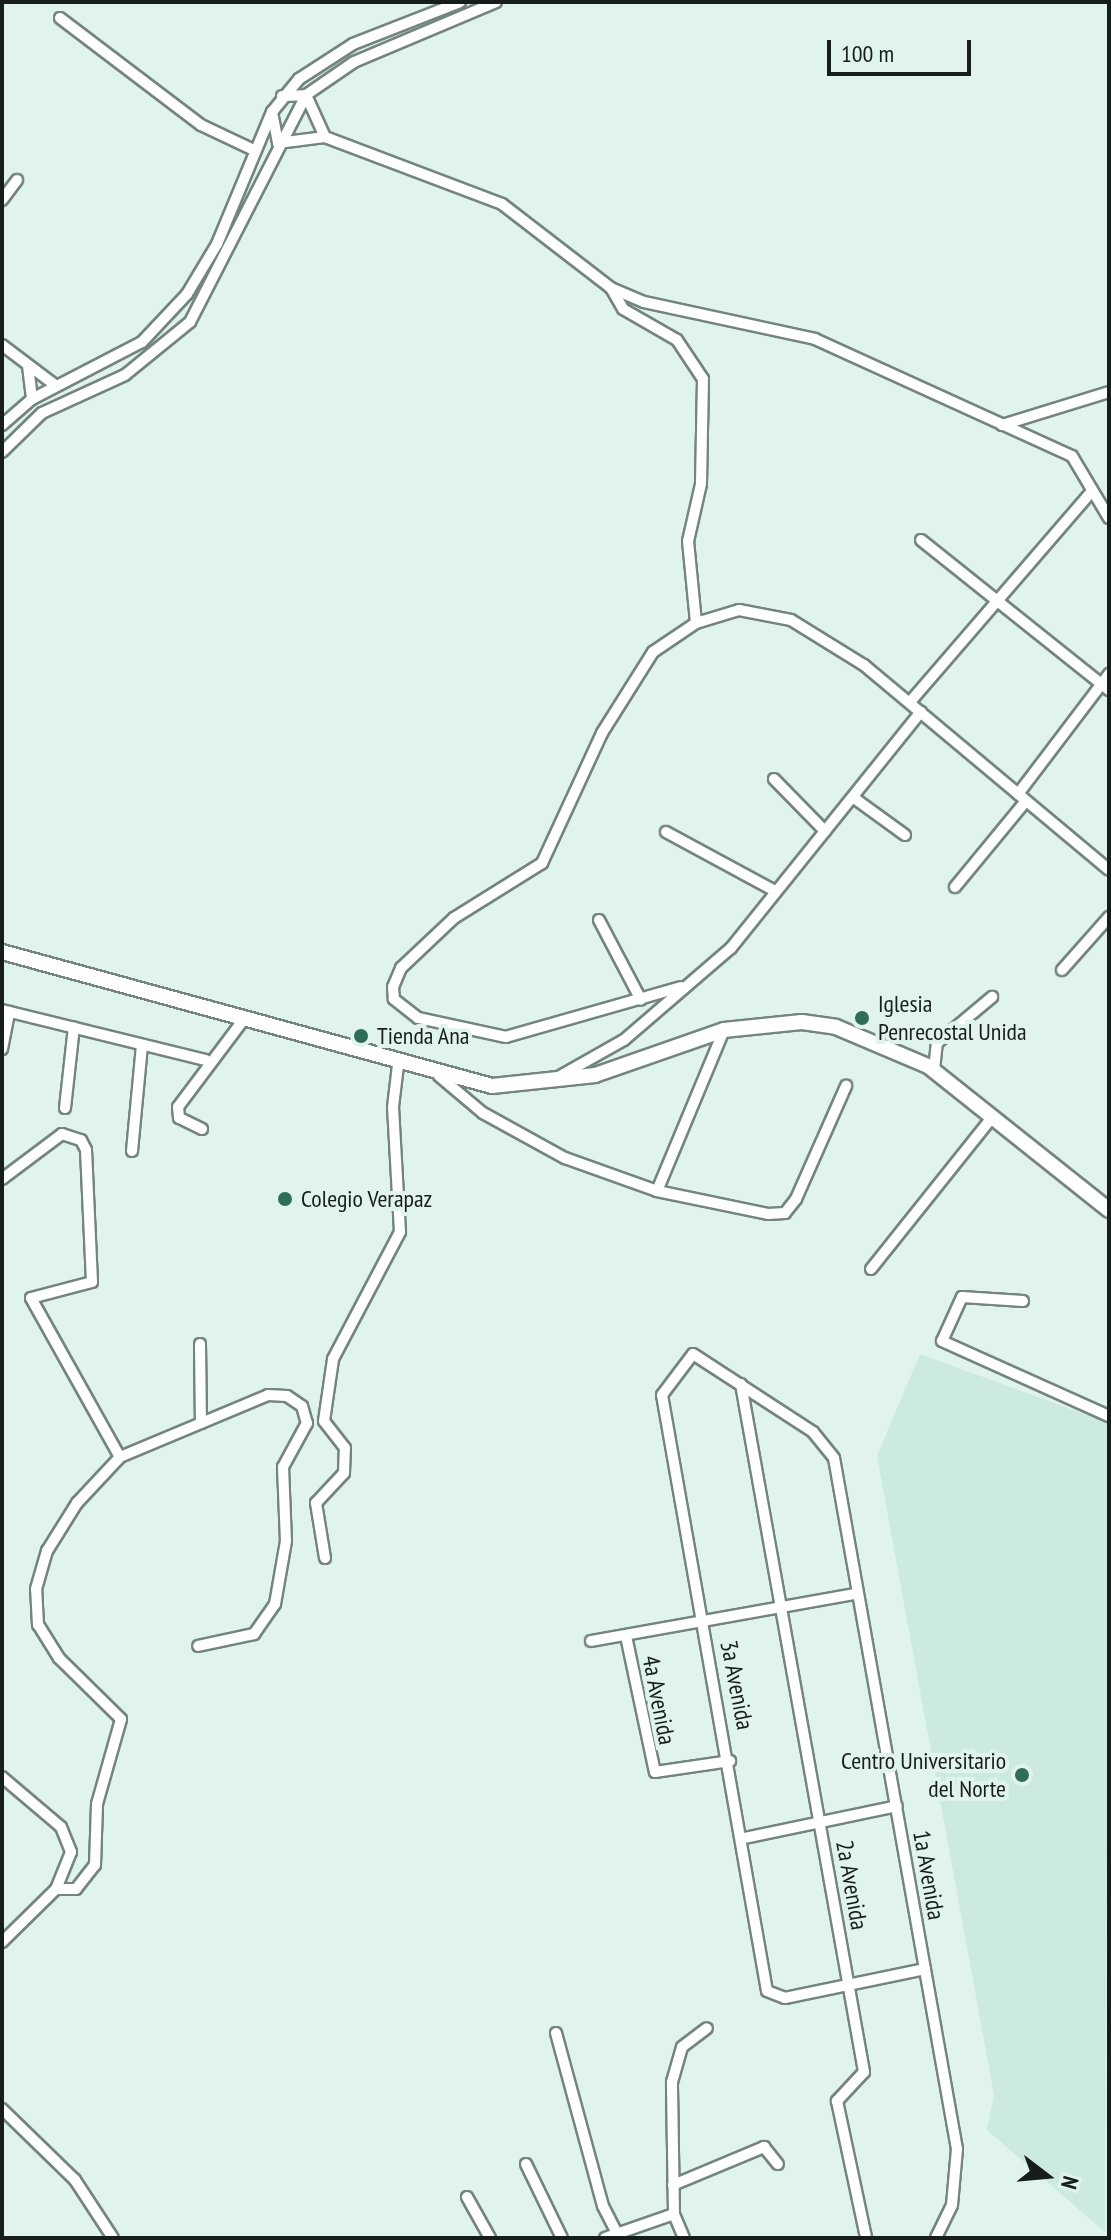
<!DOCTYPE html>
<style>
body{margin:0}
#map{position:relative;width:1111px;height:2240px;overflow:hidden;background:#e0f4ec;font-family:"PT Sans Narrow",sans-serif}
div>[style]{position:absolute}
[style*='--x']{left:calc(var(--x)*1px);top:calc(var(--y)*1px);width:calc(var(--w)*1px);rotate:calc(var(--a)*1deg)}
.built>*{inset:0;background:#cdeade}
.roads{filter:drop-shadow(2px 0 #73857e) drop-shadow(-2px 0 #73857e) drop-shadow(0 2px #73857e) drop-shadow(0 -2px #73857e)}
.minor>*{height:10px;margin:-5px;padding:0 5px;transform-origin:5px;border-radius:5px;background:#fff}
.highway>*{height:14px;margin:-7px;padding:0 7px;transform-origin:7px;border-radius:7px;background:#fff}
.dots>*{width:22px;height:22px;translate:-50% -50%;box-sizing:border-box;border:4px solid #e0f4ec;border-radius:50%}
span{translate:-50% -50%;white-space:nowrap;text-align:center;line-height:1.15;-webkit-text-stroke:8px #e0f4ec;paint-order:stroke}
.poi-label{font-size:24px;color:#161d1a}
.left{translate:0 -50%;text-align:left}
.right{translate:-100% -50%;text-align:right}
.street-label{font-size:24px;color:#161d1a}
.frame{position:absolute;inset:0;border:4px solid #161d1a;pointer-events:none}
.north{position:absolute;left:1007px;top:2136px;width:80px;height:80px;-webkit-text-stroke:6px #e0f4ec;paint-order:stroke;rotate:106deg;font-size:22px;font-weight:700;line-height:32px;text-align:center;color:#161d1a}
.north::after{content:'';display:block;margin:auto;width:28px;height:36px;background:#161d1a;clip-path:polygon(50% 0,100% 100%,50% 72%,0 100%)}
.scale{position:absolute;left:827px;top:40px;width:144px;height:36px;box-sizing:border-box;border:4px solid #161d1a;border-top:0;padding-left:10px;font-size:24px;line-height:28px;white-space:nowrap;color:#161d1a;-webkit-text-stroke:6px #e0f4ec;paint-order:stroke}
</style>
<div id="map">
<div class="built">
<div style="clip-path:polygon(920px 1354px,1109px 1423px,1105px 2232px,987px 2130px,994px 2095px,877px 1456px)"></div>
</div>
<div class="roads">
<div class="minor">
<div style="--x:60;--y:18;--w:177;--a:37.2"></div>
<div style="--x:201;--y:125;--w:59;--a:25.3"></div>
<div style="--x:282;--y:96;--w:24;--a:-2"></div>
<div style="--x:306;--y:95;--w:46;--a:65.7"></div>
<div style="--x:325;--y:137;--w:189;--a:20.7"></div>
<div style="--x:502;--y:204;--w:138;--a:37.6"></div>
<div style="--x:611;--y:288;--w:36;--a:23"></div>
<div style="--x:644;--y:302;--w:175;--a:12.2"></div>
<div style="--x:815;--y:339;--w:282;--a:24.5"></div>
<div style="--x:1072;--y:456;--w:72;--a:59.2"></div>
<div style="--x:272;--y:112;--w:32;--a:79"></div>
<div style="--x:278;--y:143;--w:47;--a:-7.3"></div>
<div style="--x:2;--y:200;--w:25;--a:-53"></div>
<div style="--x:611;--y:288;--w:24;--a:60"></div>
<div style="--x:623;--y:309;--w:62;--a:29.9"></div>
<div style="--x:677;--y:340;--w:47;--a:56.3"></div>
<div style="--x:703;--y:379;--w:105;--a:91.1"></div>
<div style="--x:701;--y:484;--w:58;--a:102.8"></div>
<div style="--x:688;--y:541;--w:82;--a:84.4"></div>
<div style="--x:2;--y:345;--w:66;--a:37"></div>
<div style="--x:28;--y:366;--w:33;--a:83"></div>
<div style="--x:2;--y:425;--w:40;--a:-41"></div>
<div style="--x:32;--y:399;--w:124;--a:-27.4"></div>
<div style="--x:142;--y:342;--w:66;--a:-46.8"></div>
<div style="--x:187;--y:294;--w:58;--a:-59"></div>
<div style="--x:217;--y:244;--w:143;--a:-67.4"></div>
<div style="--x:272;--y:112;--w:43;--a:-50.7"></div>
<div style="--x:299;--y:79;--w:64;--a:-32.9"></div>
<div style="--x:353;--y:44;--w:115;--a:-21.4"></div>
<div style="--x:1002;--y:425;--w:112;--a:-17.1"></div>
<div style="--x:2;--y:452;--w:56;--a:-44.3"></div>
<div style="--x:42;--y:413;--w:91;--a:-24.6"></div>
<div style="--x:125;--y:375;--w:84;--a:-39.2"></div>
<div style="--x:190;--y:322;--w:255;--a:-62.9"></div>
<div style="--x:306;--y:95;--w:58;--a:-34.5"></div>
<div style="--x:354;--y:62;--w:154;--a:-22.9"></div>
<div style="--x:921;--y:540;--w:241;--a:38.6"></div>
<div style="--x:910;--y:702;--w:277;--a:-49.2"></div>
<div style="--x:774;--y:779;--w:73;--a:45.6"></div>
<div style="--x:1018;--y:794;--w:151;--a:-52.8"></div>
<div style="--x:854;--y:798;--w:63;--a:36"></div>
<div style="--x:666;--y:832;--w:124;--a:28.4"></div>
<div style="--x:955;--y:887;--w:110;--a:-50.5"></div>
<div style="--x:599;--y:920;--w:90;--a:62.3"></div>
<div style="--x:1062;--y:970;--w:71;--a:-48.4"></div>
<div style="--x:681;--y:987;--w:182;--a:164.1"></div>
<div style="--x:506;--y:1037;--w:90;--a:-167.8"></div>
<div style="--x:418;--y:1018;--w:31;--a:-142"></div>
<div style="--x:394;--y:999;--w:12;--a:-95"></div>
<div style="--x:393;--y:987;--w:21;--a:-67"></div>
<div style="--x:401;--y:968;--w:73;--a:-43.3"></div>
<div style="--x:454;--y:918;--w:104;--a:-32"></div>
<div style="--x:542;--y:863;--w:143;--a:-65.2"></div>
<div style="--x:602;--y:733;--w:96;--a:-57.8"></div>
<div style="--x:653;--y:652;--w:52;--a:-34"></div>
<div style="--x:696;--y:623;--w:45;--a:-16.8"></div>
<div style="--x:739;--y:610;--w:53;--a:10.9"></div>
<div style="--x:791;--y:620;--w:86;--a:31.7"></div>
<div style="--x:864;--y:665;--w:319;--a:39.9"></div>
<div style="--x:2;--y:1010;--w:210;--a:13.8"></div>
<div style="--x:2;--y:1049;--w:38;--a:-79"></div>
<div style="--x:934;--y:1070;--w:27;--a:-84"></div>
<div style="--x:937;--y:1043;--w:72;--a:-39.9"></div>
<div style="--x:439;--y:1076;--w:57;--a:40.1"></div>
<div style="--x:483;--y:1113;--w:94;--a:28.8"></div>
<div style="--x:565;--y:1158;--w:98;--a:19.7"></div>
<div style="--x:657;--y:1191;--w:113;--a:11.7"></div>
<div style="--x:768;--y:1214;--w:17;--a:-3"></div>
<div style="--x:785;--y:1213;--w:18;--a:-52"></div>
<div style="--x:796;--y:1199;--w:124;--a:-66.1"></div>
<div style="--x:560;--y:1076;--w:73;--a:-29.4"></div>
<div style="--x:624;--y:1040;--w:141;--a:-40.7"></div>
<div style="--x:731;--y:948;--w:303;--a:-51.2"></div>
<div style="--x:65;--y:1108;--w:81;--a:-83.7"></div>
<div style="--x:202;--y:1129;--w:25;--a:-154"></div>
<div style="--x:179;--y:1118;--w:11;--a:-95"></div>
<div style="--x:178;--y:1107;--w:105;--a:-53.1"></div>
<div style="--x:132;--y:1151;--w:106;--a:-84.6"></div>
<div style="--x:2;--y:1179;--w:75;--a:-36.9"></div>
<div style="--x:62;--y:1134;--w:20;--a:18"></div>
<div style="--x:81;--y:1140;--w:11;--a:63"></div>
<div style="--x:86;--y:1150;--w:132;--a:87.4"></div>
<div style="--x:92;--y:1282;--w:63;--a:165.3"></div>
<div style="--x:31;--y:1298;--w:182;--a:60.8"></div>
<div style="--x:657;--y:1191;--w:174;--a:-67.4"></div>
<div style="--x:871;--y:1269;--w:196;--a:-51.4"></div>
<div style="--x:1023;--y:1301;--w:61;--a:-176.2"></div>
<div style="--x:962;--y:1297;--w:48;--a:114.4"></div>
<div style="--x:942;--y:1341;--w:183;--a:24.2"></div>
<div style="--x:200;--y:1344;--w:79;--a:89.3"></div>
<div style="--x:741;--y:1384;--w:699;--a:79.86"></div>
<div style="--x:864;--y:2072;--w:40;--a:133"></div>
<div style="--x:837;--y:2101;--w:140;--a:78"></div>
<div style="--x:325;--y:1558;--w:56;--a:-99.3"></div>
<div style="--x:316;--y:1503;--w:41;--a:-47"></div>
<div style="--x:344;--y:1473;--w:25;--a:-88"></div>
<div style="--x:345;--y:1448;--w:34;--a:-128"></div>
<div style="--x:324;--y:1421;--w:63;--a:-81.7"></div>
<div style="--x:333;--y:1359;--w:144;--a:-62.2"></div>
<div style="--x:400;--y:1232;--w:125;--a:-93.2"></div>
<div style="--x:393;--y:1107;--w:42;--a:-83.2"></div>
<div style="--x:626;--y:1636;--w:139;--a:78"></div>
<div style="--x:655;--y:1772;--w:76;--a:-8.3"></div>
<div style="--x:591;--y:1641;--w:269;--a:-10.1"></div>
<div style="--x:2;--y:1777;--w:77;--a:40.3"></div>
<div style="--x:61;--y:1827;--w:27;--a:68"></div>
<div style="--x:71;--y:1852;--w:40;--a:112"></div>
<div style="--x:56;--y:1889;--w:76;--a:135.5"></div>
<div style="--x:744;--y:1838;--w:156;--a:-11.8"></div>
<div style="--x:56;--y:1889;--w:20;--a:0"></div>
<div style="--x:76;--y:1889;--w:31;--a:-52"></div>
<div style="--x:95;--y:1865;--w:61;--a:-88.1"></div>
<div style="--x:97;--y:1804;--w:88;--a:-74.2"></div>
<div style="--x:121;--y:1719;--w:87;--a:-135.5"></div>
<div style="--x:59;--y:1658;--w:39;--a:-122"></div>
<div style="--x:38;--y:1625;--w:36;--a:-93"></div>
<div style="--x:36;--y:1589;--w:40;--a:-74"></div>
<div style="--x:47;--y:1551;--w:57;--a:-58"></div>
<div style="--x:77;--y:1503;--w:63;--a:-46.9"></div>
<div style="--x:120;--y:1457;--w:160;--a:-22.7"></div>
<div style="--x:268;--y:1395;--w:19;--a:3"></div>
<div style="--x:287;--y:1396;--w:18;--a:34"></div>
<div style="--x:302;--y:1406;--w:18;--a:74"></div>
<div style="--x:307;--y:1423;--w:50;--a:118.6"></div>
<div style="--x:283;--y:1467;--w:74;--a:87.7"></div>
<div style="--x:286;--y:1541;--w:64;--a:99.9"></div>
<div style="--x:275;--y:1604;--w:37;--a:125"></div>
<div style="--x:254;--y:1634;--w:57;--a:167.9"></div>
<div style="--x:925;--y:1969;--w:143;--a:168.3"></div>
<div style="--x:785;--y:1998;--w:19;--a:-159"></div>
<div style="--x:767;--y:1991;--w:605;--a:-99.99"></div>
<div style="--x:662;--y:1395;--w:51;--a:-52.9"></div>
<div style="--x:693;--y:1354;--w:143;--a:33"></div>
<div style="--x:813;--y:1432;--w:33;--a:51"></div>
<div style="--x:834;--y:1458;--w:702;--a:79.91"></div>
<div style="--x:957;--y:2149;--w:56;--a:95.1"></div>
<div style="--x:952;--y:2205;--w:37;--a:116"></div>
<div style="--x:556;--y:2033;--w:179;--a:74.8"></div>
<div style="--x:603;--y:2206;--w:36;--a:63"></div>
<div style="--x:2;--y:2109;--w:102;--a:44.2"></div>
<div style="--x:75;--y:2180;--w:69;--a:56.8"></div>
<div style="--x:526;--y:2164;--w:82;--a:64.1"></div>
<div style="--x:673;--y:2185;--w:99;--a:-22.7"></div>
<div style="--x:764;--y:2147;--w:22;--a:51"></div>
<div style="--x:467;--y:2197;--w:47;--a:60.7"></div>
<div style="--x:605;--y:2238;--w:73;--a:-19.2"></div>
<div style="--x:684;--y:2238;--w:26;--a:-113"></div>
<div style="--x:674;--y:2214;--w:132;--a:-90.9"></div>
<div style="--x:672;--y:2082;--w:36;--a:-74"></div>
<div style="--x:682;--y:2047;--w:31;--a:-37"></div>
</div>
<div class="highway">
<div style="--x:2;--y:952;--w:508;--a:15.29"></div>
<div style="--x:492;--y:1086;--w:104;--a:-6.1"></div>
<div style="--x:595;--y:1075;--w:137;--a:-19.2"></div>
<div style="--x:724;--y:1030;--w:78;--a:-5.9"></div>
<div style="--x:802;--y:1022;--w:34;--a:8"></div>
<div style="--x:836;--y:1027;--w:100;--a:23"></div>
<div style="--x:928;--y:1066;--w:231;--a:38.5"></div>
</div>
</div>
<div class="dots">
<div style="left:862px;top:1018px;background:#306d58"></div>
<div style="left:361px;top:1036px;background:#306d58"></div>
<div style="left:285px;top:1199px;background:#306d58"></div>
<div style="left:1022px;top:1775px;background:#306d58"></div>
</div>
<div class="poi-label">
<span class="left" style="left:878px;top:1018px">Iglesia<br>Penrecostal Unida</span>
<span class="left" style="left:377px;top:1036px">Tienda Ana</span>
<span class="left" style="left:301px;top:1199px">Colegio Verapaz</span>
<span class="right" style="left:1006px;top:1775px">Centro Universitario<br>del Norte</span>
</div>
<div class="street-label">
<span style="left:737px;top:1685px;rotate:79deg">3a Avenida</span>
<span style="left:659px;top:1700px;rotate:79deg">4a Avenida</span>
<span style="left:929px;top:1875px;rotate:80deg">1a Avenida</span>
<span style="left:852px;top:1885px;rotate:80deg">2a Avenida</span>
</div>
<div class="frame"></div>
<div class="north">N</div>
<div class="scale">100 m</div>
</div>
